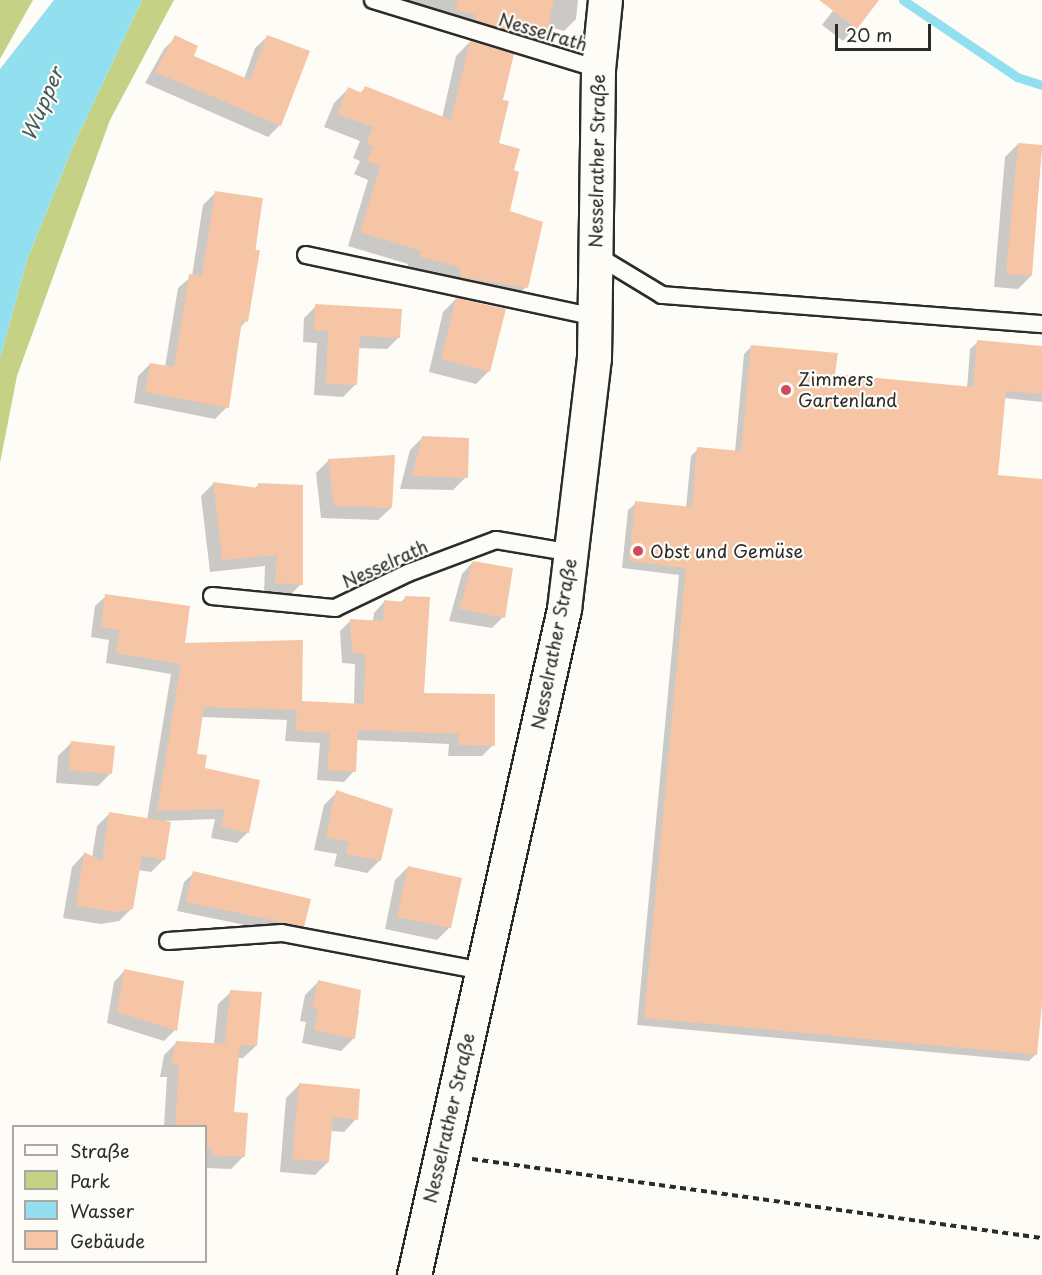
<!DOCTYPE html>
<meta charset="utf-8">
<style>
body{margin:0}
#map{position:relative;width:1042px;height:1275px;overflow:hidden;background:#fdfcf7;font-family:"Playpen Sans",sans-serif}
div>[style]{position:absolute}
[style*='--x']{left:calc(var(--x)*1px);top:calc(var(--y)*1px);width:calc(var(--w)*1px);rotate:calc(var(--a)*1deg)}
.green>*{inset:0;background:#c5d286}
.water>*{inset:0;background:#91dfef}
.shadow>*{inset:0;background:#0003}
.stream>*{height:9px;margin:-4.5px;padding:0 4.5px;transform-origin:4.5px;border-radius:4.5px;background:#91dfef}
.building>*{inset:0;background:#f6c5a6}
.path>*{height:4px;margin-top:-2px;transform-origin:0;background:repeating-linear-gradient(90deg,#2b2b2b 0 6px,transparent 0 10.5px)}
.roads{filter:drop-shadow(2px 0 #2b2b2b) drop-shadow(-2px 0 #2b2b2b) drop-shadow(0 2px #2b2b2b) drop-shadow(0 -2px #2b2b2b)}
.lane>*{height:16px;margin:-8px;padding:0 8px;transform-origin:8px;border-radius:8px;background:#fdfcf7}
.secondary>*{height:33px;margin:-16.5px;padding:0 16.5px;transform-origin:16.5px;border-radius:16.5px;background:#fdfcf7}
.dots>*{width:16px;height:16px;translate:-50% -50%;box-sizing:border-box;border:3px solid #fdfcf7;border-radius:50%}
span{translate:-50% -50%;white-space:nowrap;text-align:center;line-height:1.15;-webkit-text-stroke:4.5px #fdfcf7;paint-order:stroke}
.street-label{font-size:18px;color:#2b2b2b}
.poi-label{font-size:18px;color:#2b2b2b}
.left{translate:0 -50%;text-align:left}
.water-label{font-size:20px;color:#44585c;font-style:italic}
.legend{position:absolute;left:12px;top:1125px;width:195px;height:138px;box-sizing:border-box;background:#fdfcf7;border:2px solid #a9a8a5;margin:0;padding:8px 10px;list-style:none;font-size:18px;color:#2b2b2b}
.legend li{display:flex;align-items:center;gap:12px;height:30px}
.legend b{width:30px;border:2px solid #a9a8a5}
.scale{position:absolute;left:835px;top:24px;width:96px;height:27px;box-sizing:border-box;border:3px solid #2b2b2b;border-top:0;padding-left:8px;font-size:18px;line-height:21px;white-space:nowrap;color:#2b2b2b;-webkit-text-stroke:4px #fdfcf7;paint-order:stroke}
</style>
<div id="map">
<div class="green">
<div style="clip-path:polygon(0 0,33px 0,0 59px)"></div>
<div style="clip-path:polygon(142px 0,174px 0,110px 120px,17px 376px,0 463px,0 358px,27px 260px,74px 144px)"></div>
</div>
<div class="water">
<div style="clip-path:polygon(54px 0,142px 0,74px 144px,27px 260px,0 358px,0 69px)"></div>
</div>
<div class="shadow">
<div style="clip-path:polygon(385px 0,578px 0,576px 19px,564px 31px,547px 26px,534px 43px)"></div>
<div style="clip-path:polygon(841px 0,877px 0,843px 41px,822px 25px)"></div>
<div style="clip-path:polygon(176px 37px,192px 56px,244px 79px,255px 48px,267px 37px,280px 125px,268px 137px,145px 83px,164px 49px)"></div>
<div style="clip-path:polygon(470px 42px,501px 101px,497px 144px,512px 171px,508px 212px,526px 287px,512px 301px,407px 270px,408px 264px,348px 246px,368px 180px,354px 174px,360px 161px,353px 158px,360px 141px,324px 127px,334px 103px,348px 89px,360px 93px,365px 88px,442px 118px,456px 56px)"></div>
<div style="clip-path:polygon(1018px 144px,1042px 146px,1031px 276px,1018px 289px,994px 287px,1005px 157px)"></div>
<div style="clip-path:polygon(215px 193px,262px 200px,246px 321px,239px 329px,227px 407px,215px 419px,134px 403px,138px 376px,150px 364px,165px 367px,178px 288px,192px 276px,203px 205px)"></div>
<div style="clip-path:polygon(456px 299px,489px 371px,476px 384px,429px 372px,443px 312px)"></div>
<div style="clip-path:polygon(316px 306px,399px 337px,387px 349px,357px 348px,355px 385px,343px 397px,314px 395px,317px 343px,303px 342px,304px 318px)"></div>
<div style="clip-path:polygon(978px 342px,1042px 348px,1042px 402px,1004px 398px,996px 477px,1042px 481px,1042px 989px,1036px 1054px,1029px 1061px,637px 1025px,679px 575px,622px 568px,628px 510px,636px 503px,686px 508px,691px 456px,698px 449px,735px 452px,744px 354px,751px 347px,834px 375px,967px 388px,970px 349px)"></div>
<div style="clip-path:polygon(423px 437px,466px 477px,453px 490px,400px 489px,410px 450px)"></div>
<div style="clip-path:polygon(329px 460px,391px 508px,378px 520px,321px 518px,316px 473px)"></div>
<div style="clip-path:polygon(213px 484px,254px 489px,259px 484px,301px 584px,289px 596px,264px 594px,265px 566px,210px 572px,201px 496px)"></div>
<div style="clip-path:polygon(473px 562px,503px 617px,492px 628px,449px 621px,462px 574px)"></div>
<div style="clip-path:polygon(106px 596px,183px 644px,301px 702px,354px 705px,355px 664px,342px 663px,340px 631px,351px 620px,373px 622px,374px 613px,384px 602px,400px 603px,406px 597px,423px 695px,493px 745px,482px 756px,448px 756px,449px 744px,356px 740px,354px 771px,344px 782px,317px 780px,320px 743px,285px 741px,287px 720px,201px 717px,196px 755px,248px 832px,237px 843px,211px 838px,215px 819px,162px 821px,164px 859px,151px 872px,138px 870px,132px 908px,119px 921px,101px 924px,63px 918px,72px 867px,84px 854px,92px 858px,97px 826px,110px 813px,147px 820px,171px 674px,106px 663px,109px 640px,91px 637px,95px 606px)"></div>
<div style="clip-path:polygon(71px 743px,111px 773px,98px 786px,56px 783px,58px 756px)"></div>
<div style="clip-path:polygon(337px 792px,380px 860px,367px 873px,334px 866px,337px 854px,314px 850px,324px 805px)"></div>
<div style="clip-path:polygon(408px 867px,450px 927px,437px 940px,385px 929px,395px 880px)"></div>
<div style="clip-path:polygon(194px 873px,303px 926px,294px 935px,177px 911px,184px 882px)"></div>
<div style="clip-path:polygon(125px 970px,175px 1030px,164px 1041px,107px 1023px,114px 982px)"></div>
<div style="clip-path:polygon(318px 982px,359px 1011px,354px 1038px,341px 1051px,302px 1043px,306px 1022px,300px 1021px,305px 995px)"></div>
<div style="clip-path:polygon(231px 992px,256px 1046px,243px 1058px,237px 1058px,232px 1113px,243px 1157px,231px 1169px,206px 1168px,206px 1126px,164px 1126px,167px 1077px,160px 1077px,164px 1055px,177px 1042px,214px 1044px,218px 1004px)"></div>
<div style="clip-path:polygon(299px 1085px,356px 1119px,344px 1132px,331px 1131px,328px 1162px,315px 1175px,280px 1172px,286px 1098px)"></div>
</div>
<div class="stream">
<div style="--x:903;--y:0;--w:138;--a:34"></div>
<div style="--x:1017;--y:77;--w:26;--a:18"></div>
</div>
<div class="building">
<div style="clip-path:polygon(457px 0,554px 0,547px 32px,522px 26px,519px 34px,474px 20px,476px 15px,456px 10px)"></div>
<div style="clip-path:polygon(819px 0,879px 0,857px 29px)"></div>
<div style="clip-path:polygon(175px 35px,198px 46px,194px 56px,250px 80px,267px 35px,310px 51px,281px 126px,155px 72px)"></div>
<div style="clip-path:polygon(470px 41px,514px 54px,503px 100px,509px 101px,499px 143px,520px 149px,514px 170px,519px 172px,510px 211px,543px 222px,528px 288px,461px 277px,459px 267px,420px 257px,421px 251px,360px 232px,380px 166px,367px 161px,373px 147px,366px 144px,373px 127px,337px 114px,348px 87px,362px 93px,365px 86px,451px 120px)"></div>
<div style="clip-path:polygon(1018px 143px,1042px 145px,1032px 276px,1006px 274px)"></div>
<div style="clip-path:polygon(215px 191px,263px 198px,255px 250px,260px 250px,248px 322px,242px 321px,229px 408px,145px 392px,150px 363px,174px 367px,189px 274px,202px 276px)"></div>
<div style="clip-path:polygon(456px 298px,506px 309px,490px 372px,441px 359px)"></div>
<div style="clip-path:polygon(315px 304px,402px 309px,400px 338px,360px 336px,357px 385px,326px 384px,328px 331px,314px 330px)"></div>
<div style="clip-path:polygon(977px 340px,1042px 346px,1042px 394px,1006px 391px,998px 475px,1042px 479px,1042px 1004px,1037px 1055px,644px 1018px,686px 568px,629px 561px,635px 501px,692px 507px,697px 447px,741px 451px,751px 345px,838px 353px,835px 374px,973px 387px)"></div>
<div style="clip-path:polygon(422px 436px,469px 438px,468px 478px,412px 476px)"></div>
<div style="clip-path:polygon(395px 455px,392px 508px,334px 506px,328px 459px)"></div>
<div style="clip-path:polygon(213px 482px,258px 488px,258px 483px,303px 485px,303px 585px,275px 583px,277px 555px,222px 560px)"></div>
<div style="clip-path:polygon(473px 561px,513px 568px,505px 618px,459px 609px)"></div>
<div style="clip-path:polygon(105px 594px,190px 606px,185px 643px,303px 640px,302px 701px,364px 704px,365px 654px,352px 653px,350px 619px,383px 621px,384px 600px,405px 602px,405px 596px,430px 597px,424px 693px,495px 694px,495px 746px,458px 745px,459px 734px,358px 730px,356px 772px,327px 770px,330px 733px,295px 731px,297px 710px,204px 707px,197px 754px,207px 755px,205px 768px,260px 780px,249px 833px,221px 827px,225px 809px,157px 811px,181px 664px,116px 653px,119px 630px,101px 627px)"></div>
<div style="clip-path:polygon(71px 741px,115px 746px,112px 774px,68px 770px)"></div>
<div style="clip-path:polygon(336px 790px,393px 809px,381px 861px,346px 854px,349px 842px,326px 837px)"></div>
<div style="clip-path:polygon(109px 812px,171px 822px,165px 860px,142px 856px,133px 909px,116px 912px,76px 906px,84px 852px,102px 861px)"></div>
<div style="clip-path:polygon(408px 866px,462px 878px,451px 928px,397px 917px)"></div>
<div style="clip-path:polygon(193px 871px,311px 899px,304px 927px,186px 902px)"></div>
<div style="clip-path:polygon(124px 969px,184px 981px,177px 1031px,117px 1012px)"></div>
<div style="clip-path:polygon(318px 980px,361px 990px,355px 1039px,314px 1030px,318px 1010px,312px 1008px)"></div>
<div style="clip-path:polygon(230px 990px,262px 992px,257px 1046px,240px 1045px,234px 1112px,248px 1113px,245px 1157px,211px 1155px,212px 1148px,206px 1147px,206px 1126px,175px 1126px,179px 1065px,171px 1065px,176px 1041px,229px 1044px,225px 1043px)"></div>
<div style="clip-path:polygon(299px 1083px,360px 1089px,358px 1120px,333px 1117px,329px 1162px,292px 1159px)"></div>
</div>
<div class="path">
<div style="--x:472;--y:1159;--w:575;--a:7.89"></div>
</div>
<div class="roads">
<div class="lane">
<div style="--x:373;--y:0;--w:235;--a:17"></div>
<div style="--x:306;--y:255;--w:296;--a:12.1"></div>
<div style="--x:596;--y:255;--w:77;--a:31.2"></div>
<div style="--x:662;--y:295;--w:381;--a:4.4"></div>
<div style="--x:212;--y:596;--w:124;--a:5.6"></div>
<div style="--x:335;--y:608;--w:81;--a:-25.6"></div>
<div style="--x:408;--y:573;--w:94;--a:-20.6"></div>
<div style="--x:496;--y:540;--w:77;--a:9.7"></div>
<div style="--x:168;--y:941;--w:114;--a:-4"></div>
<div style="--x:282;--y:933;--w:205;--a:10.7"></div>
</div>
<div class="secondary">
<div style="--x:414;--y:1275;--w:683;--a:-77.31"></div>
<div style="--x:564;--y:609;--w:253;--a:-83.2"></div>
<div style="--x:594;--y:358;--w:289;--a:-89.2"></div>
<div style="--x:598;--y:69;--w:69;--a:-84.2"></div>
</div>
</div>
<div class="dots">
<div style="left:786px;top:390px;background:#d1495b"></div>
<div style="left:638px;top:551px;background:#d1495b"></div>
</div>
<div class="street-label">
<span style="left:543px;top:32px;rotate:17deg">Nesselrath</span>
<span style="left:597px;top:161px;rotate:-89deg">Nesselrather Straße</span>
<span style="left:385px;top:564px;rotate:-24deg">Nesselrath</span>
<span style="left:554px;top:644px;rotate:-79deg">Nesselrather Straße</span>
<span style="left:449px;top:1118px;rotate:-77deg">Nesselrather Straße</span>
</div>
<div class="poi-label">
<span class="left" style="left:798px;top:390px">Zimmers<br>Gartenland</span>
<span class="left" style="left:650px;top:551px">Obst und Gemüse</span>
</div>
<div class="water-label">
<span style="left:42px;top:104px;rotate:-67deg">Wupper</span>
</div>
<ul class="legend">
<li><b style="height:8px;background:#fdfcf7"></b>Straße</li>
<li><b style="height:16px;background:#c5d286"></b>Park</li>
<li><b style="height:16px;background:#91dfef"></b>Wasser</li>
<li><b style="height:16px;background:#f6c5a6"></b>Gebäude</li>
</ul>
<div class="scale">20 m</div>
</div>
